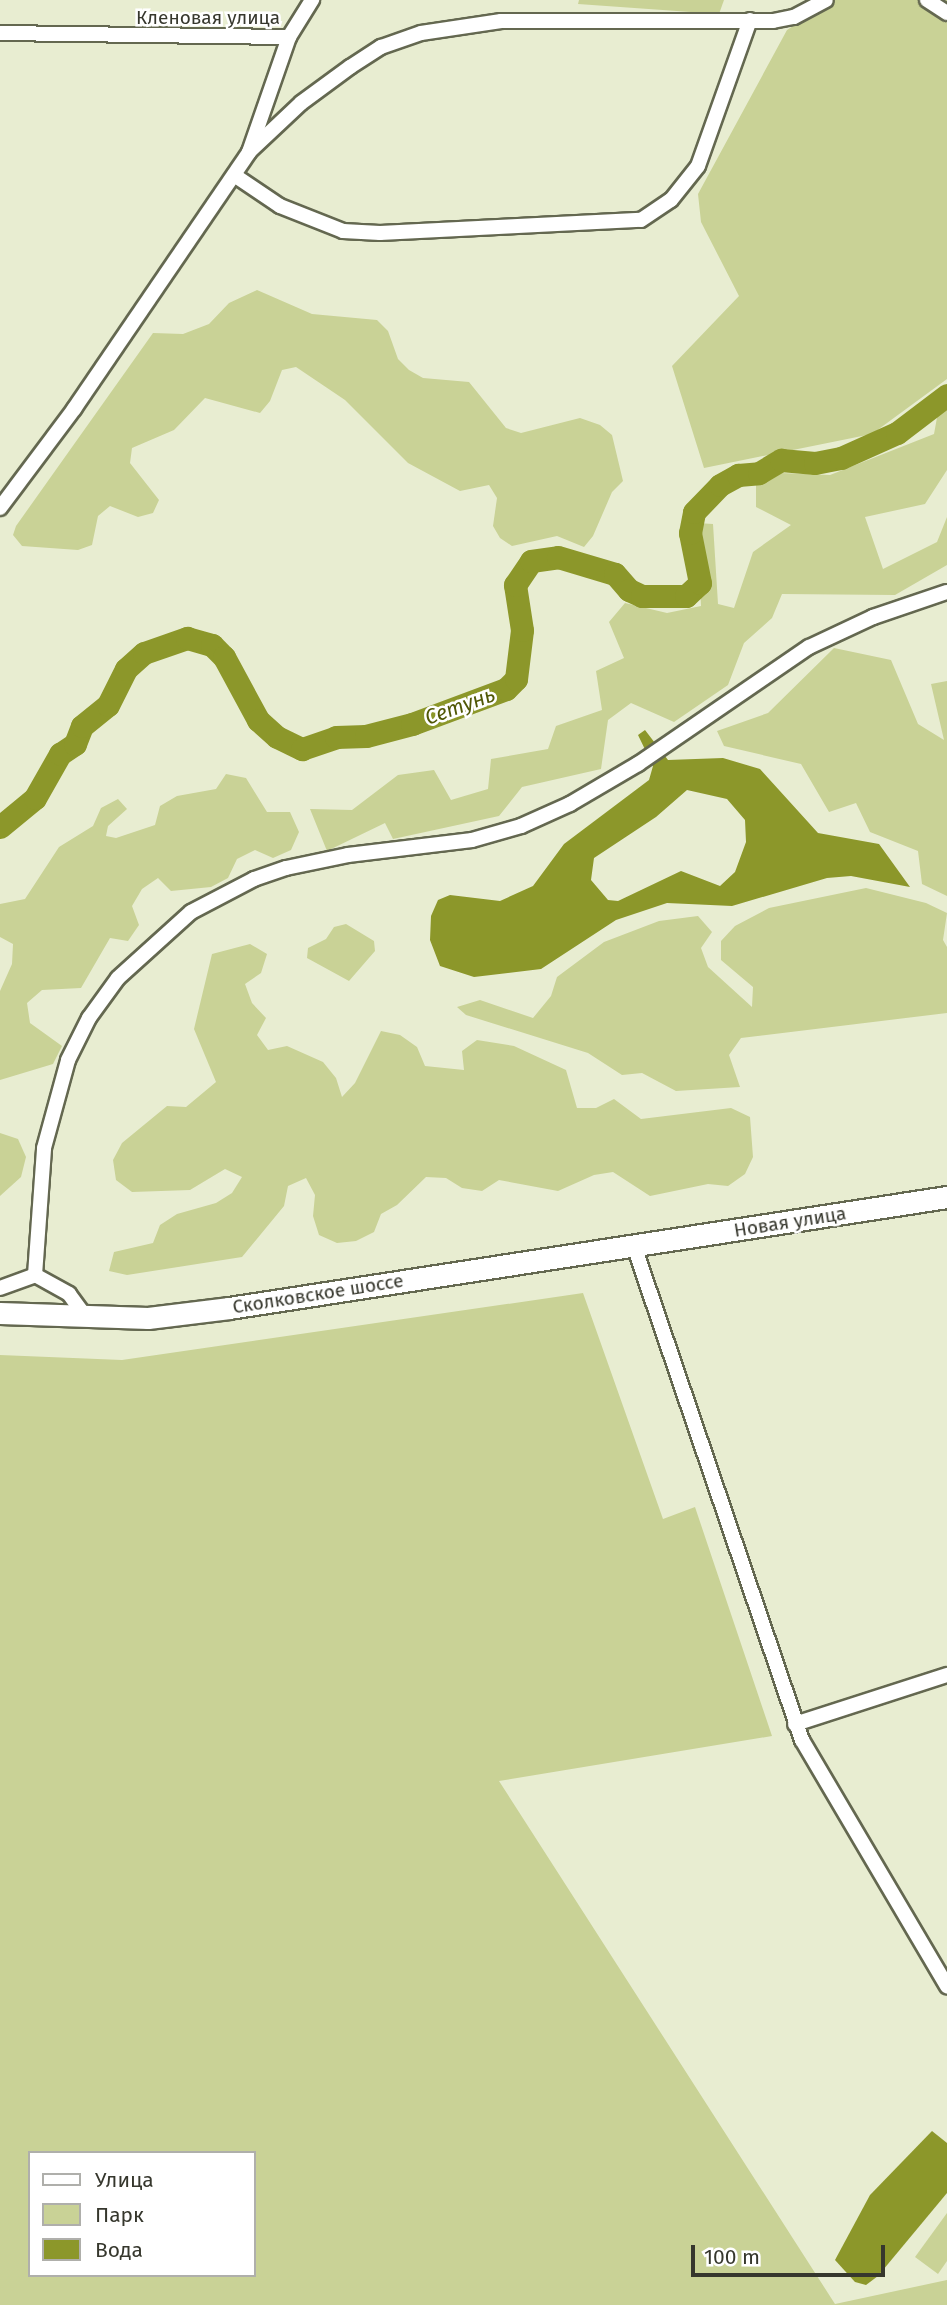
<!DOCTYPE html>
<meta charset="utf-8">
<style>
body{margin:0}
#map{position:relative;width:947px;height:2305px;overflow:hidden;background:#e8edd1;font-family:"Fira Sans",sans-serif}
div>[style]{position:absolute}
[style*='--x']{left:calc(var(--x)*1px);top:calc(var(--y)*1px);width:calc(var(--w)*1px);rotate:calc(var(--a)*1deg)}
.green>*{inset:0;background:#c9d296}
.water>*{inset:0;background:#8c972a}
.river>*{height:23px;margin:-11.5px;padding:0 11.5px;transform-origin:11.5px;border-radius:11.5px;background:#8c972a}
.roads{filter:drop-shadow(2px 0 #646850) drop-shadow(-2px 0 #646850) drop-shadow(0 2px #646850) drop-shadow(0 -2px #646850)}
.street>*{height:14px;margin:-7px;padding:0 7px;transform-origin:7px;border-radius:7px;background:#fff}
.secondary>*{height:21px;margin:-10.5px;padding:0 10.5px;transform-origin:10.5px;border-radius:10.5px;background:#fff}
span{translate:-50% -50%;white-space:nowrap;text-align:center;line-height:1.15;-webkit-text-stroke:5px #fff;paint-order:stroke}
.street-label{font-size:19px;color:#36372d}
.water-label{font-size:21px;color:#505706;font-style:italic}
.legend{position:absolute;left:28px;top:2151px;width:228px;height:126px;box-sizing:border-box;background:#fff;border:2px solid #afafab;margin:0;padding:9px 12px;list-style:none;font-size:21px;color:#36372d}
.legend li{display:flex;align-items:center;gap:14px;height:35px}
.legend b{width:35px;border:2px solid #afafab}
.scale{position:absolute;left:691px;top:2245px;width:194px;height:32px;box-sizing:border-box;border:4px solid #36372d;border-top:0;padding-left:9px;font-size:21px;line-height:24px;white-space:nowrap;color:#36372d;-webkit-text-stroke:5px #fff;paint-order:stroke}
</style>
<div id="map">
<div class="green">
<div style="clip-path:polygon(579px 0,724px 0,719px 14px,578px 4px)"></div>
<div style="clip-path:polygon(816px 0,947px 0,947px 379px,872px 434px,704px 468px,672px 366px,739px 296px,701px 222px,698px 194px,787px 30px,813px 13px)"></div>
<div style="clip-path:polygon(257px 290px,312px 314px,377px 320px,388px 331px,398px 359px,409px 370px,423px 378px,469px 382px,506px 428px,521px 433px,580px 418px,600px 425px,612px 435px,623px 481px,612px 492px,593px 536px,584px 547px,557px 536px,512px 546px,500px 538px,493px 526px,497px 498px,489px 485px,460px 491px,408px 463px,345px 400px,296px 367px,282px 370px,270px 401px,260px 413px,205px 398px,174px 430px,132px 448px,130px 463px,159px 500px,153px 513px,138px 517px,110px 506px,98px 516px,92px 545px,78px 550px,22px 546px,13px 535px,16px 526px,153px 333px,183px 334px,209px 324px,229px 303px)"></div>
<div style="clip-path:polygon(947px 408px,947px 470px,925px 504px,865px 517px,883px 569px,937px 542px,947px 517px,947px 565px,895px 595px,782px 594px,772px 618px,744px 643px,728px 685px,674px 722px,631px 703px,608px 720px,601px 769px,522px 787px,499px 816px,393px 839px,385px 823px,327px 851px,310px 809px,352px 810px,398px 775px,434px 770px,451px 800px,488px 789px,491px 759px,548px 749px,556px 726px,602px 710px,596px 671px,624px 658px,609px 622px,625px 603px,667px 613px,701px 606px,697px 523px,713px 524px,718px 604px,734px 608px,753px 552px,791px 525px,756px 507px,756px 484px,781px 473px,830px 475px,934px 434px,938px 412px)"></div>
<div style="clip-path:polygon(834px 648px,891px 660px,918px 724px,944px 740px,931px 684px,947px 681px,947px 896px,922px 884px,918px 851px,870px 832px,856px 803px,829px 812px,801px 764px,724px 746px,717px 731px,768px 713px)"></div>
<div style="clip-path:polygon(226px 774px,246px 778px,267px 812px,290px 812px,299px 832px,291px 850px,273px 858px,255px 850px,237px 859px,228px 878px,211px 887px,171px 891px,158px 878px,142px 889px,132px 906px,139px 925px,128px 941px,110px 938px,81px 988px,42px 990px,27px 1003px,30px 1023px,62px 1046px,53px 1064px,0 1080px,0 991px,12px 964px,13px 944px,0 937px,0 904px,25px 899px,59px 847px,93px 826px,101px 808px,118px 799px,127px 809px,108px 826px,106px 836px,116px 838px,155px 825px,160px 806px,177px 796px,216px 789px)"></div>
<div style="clip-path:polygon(866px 888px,926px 903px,947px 913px,943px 940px,947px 947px,947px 1013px,741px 1038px,729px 1055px,740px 1087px,676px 1091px,642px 1073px,622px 1075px,588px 1053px,466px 1015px,457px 1007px,480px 1000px,533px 1018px,551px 996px,557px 977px,604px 942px,659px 921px,698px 916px,712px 932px,701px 948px,708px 967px,752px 1007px,753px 987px,721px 960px,721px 941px,735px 926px,769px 908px)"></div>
<div style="clip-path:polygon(346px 924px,374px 941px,375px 951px,349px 981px,307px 958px,308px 948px,326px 939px,334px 927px)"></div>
<div style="clip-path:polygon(250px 944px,267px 954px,261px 973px,245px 984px,252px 1003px,266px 1018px,257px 1035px,268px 1050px,287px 1046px,323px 1062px,336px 1078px,342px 1097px,355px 1083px,381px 1031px,400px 1035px,417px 1047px,425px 1066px,464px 1070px,462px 1051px,477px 1040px,514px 1046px,566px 1070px,577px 1108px,596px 1108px,614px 1099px,641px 1119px,731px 1108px,750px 1117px,753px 1157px,745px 1174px,728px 1186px,708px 1184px,650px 1196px,613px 1172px,594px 1175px,558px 1191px,499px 1180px,482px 1191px,462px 1188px,446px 1178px,426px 1177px,397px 1205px,381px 1214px,374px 1232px,356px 1241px,337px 1243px,319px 1235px,313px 1216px,315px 1195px,306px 1178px,288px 1186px,284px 1206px,242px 1257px,127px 1275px,109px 1271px,114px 1252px,153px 1243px,160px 1225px,177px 1214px,216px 1203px,232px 1193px,242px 1177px,225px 1169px,190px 1190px,132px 1192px,116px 1180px,113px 1160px,122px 1143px,167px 1106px,186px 1107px,216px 1082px,194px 1029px,212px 954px)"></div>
<div style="clip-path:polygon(0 1133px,18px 1139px,26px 1157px,21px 1177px,0 1196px)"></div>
<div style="clip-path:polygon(evenodd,583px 1293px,663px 1519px,695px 1507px,772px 1736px,499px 1781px,835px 2304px,947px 2280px,947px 2305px,0 2305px,0 1355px,122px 1360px,583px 1293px,30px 2153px,254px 2153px,254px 2275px,30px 2275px,30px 2153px)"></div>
<div style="clip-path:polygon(947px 2213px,947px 2261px,938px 2274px,915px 2257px)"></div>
</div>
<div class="water">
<div style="clip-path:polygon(evenodd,645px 730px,668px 760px,723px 758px,760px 769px,818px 833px,879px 844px,910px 887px,851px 876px,827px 878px,732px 906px,667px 903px,616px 920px,541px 969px,474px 977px,440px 966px,430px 940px,431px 916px,438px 900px,450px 895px,500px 901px,533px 886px,564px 844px,649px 780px,653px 766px,638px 735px,645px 730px,687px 790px,727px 799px,745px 820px,746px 842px,735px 872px,720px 886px,681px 871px,618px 901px,608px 900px,591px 880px,594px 858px,656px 817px,687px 790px)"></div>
<div style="clip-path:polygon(932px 2131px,947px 2143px,947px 2193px,878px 2276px,866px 2285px,855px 2282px,835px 2260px,870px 2195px)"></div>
</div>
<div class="river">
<div style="--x:0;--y:827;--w:45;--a:-39.6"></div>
<div style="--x:35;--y:798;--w:51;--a:-60.4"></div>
<div style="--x:60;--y:754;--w:18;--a:-34"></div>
<div style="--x:75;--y:744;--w:19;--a:-69"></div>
<div style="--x:82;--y:726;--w:33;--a:-39"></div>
<div style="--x:108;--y:705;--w:40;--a:-63.4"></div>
<div style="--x:126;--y:669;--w:24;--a:-42"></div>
<div style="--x:144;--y:653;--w:46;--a:-19.2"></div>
<div style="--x:187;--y:638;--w:26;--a:16"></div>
<div style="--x:212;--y:645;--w:17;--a:45"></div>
<div style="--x:224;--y:657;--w:72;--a:61.6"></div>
<div style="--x:258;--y:720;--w:25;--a:42"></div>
<div style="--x:277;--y:737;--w:28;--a:26"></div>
<div style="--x:302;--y:749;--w:36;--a:-19"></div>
<div style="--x:336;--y:737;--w:30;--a:-2"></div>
<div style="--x:366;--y:736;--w:48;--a:-14.6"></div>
<div style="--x:412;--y:724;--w:100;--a:-20.4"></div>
<div style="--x:506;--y:689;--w:14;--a:-45"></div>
<div style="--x:516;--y:679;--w:49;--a:-83"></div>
<div style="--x:522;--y:630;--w:46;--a:-98.8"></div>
<div style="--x:515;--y:585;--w:29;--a:-56"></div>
<div style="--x:531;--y:561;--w:27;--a:-8"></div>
<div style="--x:558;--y:557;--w:59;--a:16.6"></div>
<div style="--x:615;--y:574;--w:21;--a:49"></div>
<div style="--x:629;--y:590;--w:14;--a:25"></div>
<div style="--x:642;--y:596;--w:44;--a:0"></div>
<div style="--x:686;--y:596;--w:19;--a:-43"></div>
<div style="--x:700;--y:583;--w:51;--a:-101.3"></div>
<div style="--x:690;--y:533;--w:21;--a:-79"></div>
<div style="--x:694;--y:512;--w:37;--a:-46"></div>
<div style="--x:720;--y:485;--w:21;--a:-29"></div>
<div style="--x:738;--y:475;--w:21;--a:-5"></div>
<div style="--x:759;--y:473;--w:26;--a:-31"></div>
<div style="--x:781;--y:460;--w:34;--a:5"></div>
<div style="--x:815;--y:463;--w:26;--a:-11"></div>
<div style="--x:841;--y:458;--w:61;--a:-24.1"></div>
<div style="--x:897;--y:433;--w:63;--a:-37.2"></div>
</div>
<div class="roads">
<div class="street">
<div style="--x:927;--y:0;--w:24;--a:33"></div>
<div style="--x:0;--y:33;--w:289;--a:0.8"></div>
<div style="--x:249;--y:152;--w:71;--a:-43.3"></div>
<div style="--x:301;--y:103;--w:61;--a:-36.3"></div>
<div style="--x:350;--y:67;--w:37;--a:-33"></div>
<div style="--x:381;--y:47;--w:42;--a:-19.3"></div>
<div style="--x:421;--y:33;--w:81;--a:-8.5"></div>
<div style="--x:501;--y:21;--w:272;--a:0"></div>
<div style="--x:773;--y:21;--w:21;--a:-11"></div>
<div style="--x:794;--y:17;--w:36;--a:-28"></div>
<div style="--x:234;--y:175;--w:55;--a:34"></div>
<div style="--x:280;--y:206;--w:68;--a:21.6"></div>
<div style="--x:343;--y:231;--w:37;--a:3"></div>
<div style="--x:380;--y:233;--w:261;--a:-2.9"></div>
<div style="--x:641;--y:220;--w:36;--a:-34"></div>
<div style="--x:671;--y:200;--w:43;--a:-51.5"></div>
<div style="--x:698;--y:166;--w:155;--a:-70.4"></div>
<div style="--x:0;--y:508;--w:124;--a:-53.2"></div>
<div style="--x:74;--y:409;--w:311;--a:-55.7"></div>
<div style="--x:249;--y:152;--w:122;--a:-70.8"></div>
<div style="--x:289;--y:37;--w:44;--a:-58.1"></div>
<div style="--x:634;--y:1246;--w:522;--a:71.22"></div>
<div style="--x:802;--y:1740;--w:286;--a:59.5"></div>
<div style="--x:35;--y:1275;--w:127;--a:-85.9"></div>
<div style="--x:44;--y:1148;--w:91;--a:-74.7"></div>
<div style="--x:68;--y:1060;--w:47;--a:-63.4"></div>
<div style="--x:89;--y:1018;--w:49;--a:-54.1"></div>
<div style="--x:118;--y:978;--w:98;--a:-42.1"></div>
<div style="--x:191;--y:912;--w:71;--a:-27.6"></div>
<div style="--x:254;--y:879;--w:34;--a:-19"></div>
<div style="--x:286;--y:868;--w:63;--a:-11.8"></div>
<div style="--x:348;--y:855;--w:125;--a:-6.9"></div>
<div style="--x:472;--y:840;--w:51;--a:-15.9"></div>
<div style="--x:521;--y:826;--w:54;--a:-24.2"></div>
<div style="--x:570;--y:804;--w:79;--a:-30.5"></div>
<div style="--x:638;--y:764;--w:207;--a:-34.4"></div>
<div style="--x:809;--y:647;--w:71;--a:-25.1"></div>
<div style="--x:873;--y:617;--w:78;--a:-18.7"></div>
<div style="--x:0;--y:1288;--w:37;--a:-20"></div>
<div style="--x:35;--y:1275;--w:39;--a:29"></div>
<div style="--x:69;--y:1294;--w:29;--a:54"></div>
<div style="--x:795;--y:1724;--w:160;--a:-17.9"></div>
</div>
<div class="secondary">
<div style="--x:0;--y:1313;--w:148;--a:1.9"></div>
<div style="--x:148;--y:1318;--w:82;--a:-7"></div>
<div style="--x:229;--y:1308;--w:727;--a:-8.79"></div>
</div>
</div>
<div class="street-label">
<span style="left:208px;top:18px">Кленовая улица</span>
<span style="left:790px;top:1222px;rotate:-9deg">Новая улица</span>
<span style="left:318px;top:1294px;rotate:-9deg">Сколковское шоссе</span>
</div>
<div class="water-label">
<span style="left:460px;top:706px;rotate:-20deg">Сетунь</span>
</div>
<ul class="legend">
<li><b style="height:9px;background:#fff"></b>Улица</li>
<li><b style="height:19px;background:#c9d296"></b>Парк</li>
<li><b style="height:19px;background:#8c972a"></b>Вода</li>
</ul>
<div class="scale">100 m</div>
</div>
